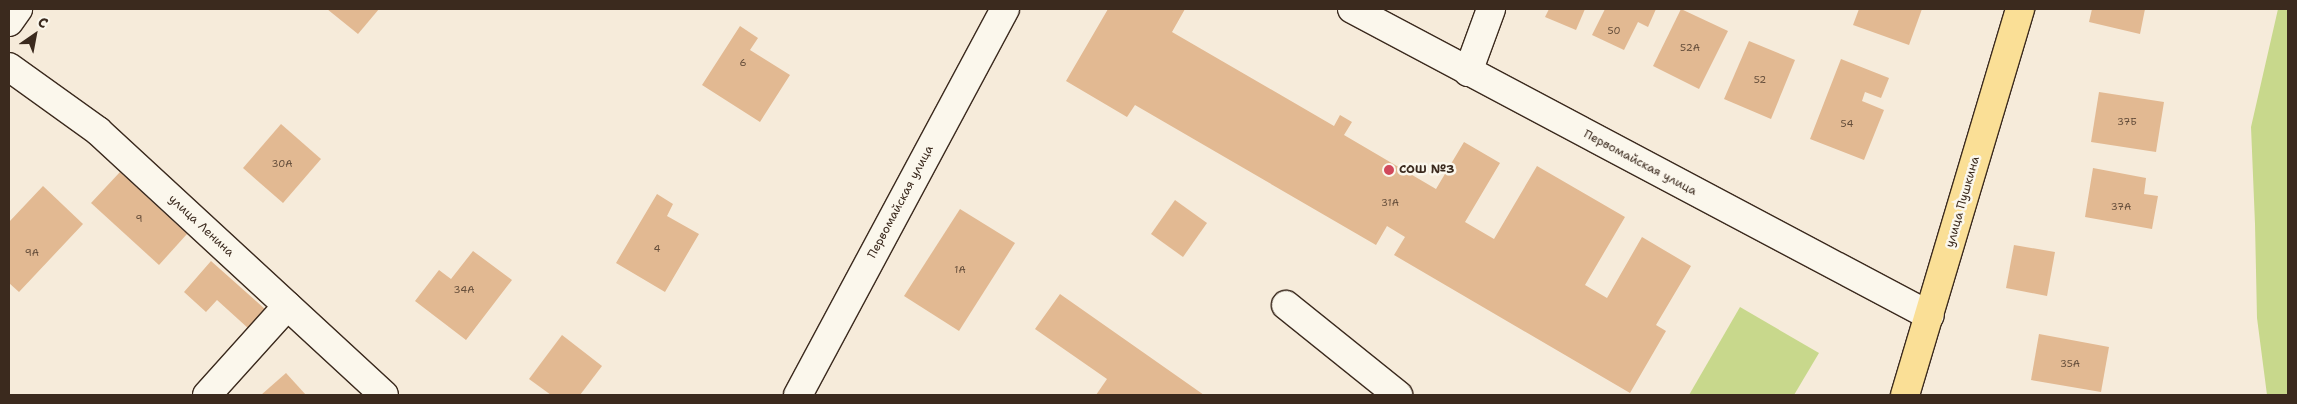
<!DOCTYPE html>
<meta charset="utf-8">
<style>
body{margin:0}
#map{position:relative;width:2297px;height:404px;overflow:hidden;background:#f6ebda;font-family:"Shantell Sans",sans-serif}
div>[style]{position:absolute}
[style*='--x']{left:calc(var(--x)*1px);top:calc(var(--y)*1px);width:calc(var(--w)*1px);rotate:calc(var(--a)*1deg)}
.green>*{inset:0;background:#c8d88c}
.building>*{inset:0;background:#e2b992}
.roads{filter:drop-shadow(1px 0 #3b2a1e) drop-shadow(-1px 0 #3b2a1e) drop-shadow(0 1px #3b2a1e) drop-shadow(0 -1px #3b2a1e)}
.minor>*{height:28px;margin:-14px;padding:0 14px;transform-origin:14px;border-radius:14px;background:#fbf7ec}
.major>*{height:28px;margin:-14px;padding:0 14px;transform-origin:14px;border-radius:14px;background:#fadf96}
.dots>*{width:14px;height:14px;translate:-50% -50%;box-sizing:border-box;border:2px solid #fbf7ec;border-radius:50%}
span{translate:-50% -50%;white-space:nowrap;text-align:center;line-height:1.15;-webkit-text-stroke:5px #fbf7ec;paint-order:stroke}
.number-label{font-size:10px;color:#654e3b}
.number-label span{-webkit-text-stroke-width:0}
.street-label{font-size:12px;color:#3b2a1e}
.poi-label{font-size:12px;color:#3b2a1e;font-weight:700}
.left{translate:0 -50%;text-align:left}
.frame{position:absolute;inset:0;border:10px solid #3b2a1e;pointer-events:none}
.north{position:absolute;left:10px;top:10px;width:50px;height:50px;-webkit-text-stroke:4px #fbf7ec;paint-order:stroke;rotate:33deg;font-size:14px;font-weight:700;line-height:20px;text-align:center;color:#3b2a1e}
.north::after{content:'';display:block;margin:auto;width:18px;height:22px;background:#3b2a1e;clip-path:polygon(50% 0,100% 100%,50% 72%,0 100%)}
</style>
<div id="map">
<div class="green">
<div style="clip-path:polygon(2278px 9px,2288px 9px,2288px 395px,2267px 395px,2257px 318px,2255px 224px,2251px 127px)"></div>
<div style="clip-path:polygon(1740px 307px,1819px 353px,1794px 395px,1689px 395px)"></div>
</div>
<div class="building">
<div style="clip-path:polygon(327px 9px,379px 9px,358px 34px)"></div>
<div style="clip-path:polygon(1108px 9px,1185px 9px,1172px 32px,1334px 126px,1340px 115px,1352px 122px,1344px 135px,1436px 189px,1464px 142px,1500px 163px,1465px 222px,1494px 239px,1537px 166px,1625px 217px,1585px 285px,1607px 298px,1642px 237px,1691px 266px,1656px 325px,1666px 331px,1630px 393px,1394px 255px,1405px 237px,1387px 226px,1376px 245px,1135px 105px,1127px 117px,1066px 81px)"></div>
<div style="clip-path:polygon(1549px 9px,1585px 9px,1576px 30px,1545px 17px)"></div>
<div style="clip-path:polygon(1605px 9px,1656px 9px,1648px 27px,1638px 22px,1624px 50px,1592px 35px)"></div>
<div style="clip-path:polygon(1681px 9px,1728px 31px,1699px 89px,1653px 66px)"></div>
<div style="clip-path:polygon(1859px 9px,1922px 9px,1909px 45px,1853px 25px)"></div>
<div style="clip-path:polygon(2092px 9px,2145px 9px,2140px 34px,2089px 22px)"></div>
<div style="clip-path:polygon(740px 26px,758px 38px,750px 50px,790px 75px,760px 122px,702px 85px)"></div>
<div style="clip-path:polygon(1749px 41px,1795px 60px,1771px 119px,1724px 99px)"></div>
<div style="clip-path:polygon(1841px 59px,1889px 78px,1881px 98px,1865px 92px,1862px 101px,1884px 110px,1864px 160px,1810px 139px)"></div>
<div style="clip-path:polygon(2099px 92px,2164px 102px,2156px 152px,2091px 142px)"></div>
<div style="clip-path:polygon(281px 124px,321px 159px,283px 203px,243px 168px)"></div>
<div style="clip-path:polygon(2093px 168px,2146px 178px,2144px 194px,2158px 196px,2152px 229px,2085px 217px)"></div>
<div style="clip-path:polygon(120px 172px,187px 234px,159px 265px,91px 203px)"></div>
<div style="clip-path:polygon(43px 186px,83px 224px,19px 292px,9px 283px,9px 222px)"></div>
<div style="clip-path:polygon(657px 194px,673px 204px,667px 216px,699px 234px,665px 292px,616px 263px)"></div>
<div style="clip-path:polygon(1175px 200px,1207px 223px,1183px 257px,1151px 234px)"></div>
<div style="clip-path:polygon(960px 209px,1015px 243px,959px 331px,904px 296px)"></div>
<div style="clip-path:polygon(2014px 245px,2055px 252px,2047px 296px,2006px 288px)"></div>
<div style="clip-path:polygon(473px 251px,512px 280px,466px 340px,415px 301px,439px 270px,451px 279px)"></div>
<div style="clip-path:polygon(211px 261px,266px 310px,249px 329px,217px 300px,206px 312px,184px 292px)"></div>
<div style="clip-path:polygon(1060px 294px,1204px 395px,1096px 395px,1107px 379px,1035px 329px)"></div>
<div style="clip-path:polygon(2039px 334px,2109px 347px,2101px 392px,2031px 380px)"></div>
<div style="clip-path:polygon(562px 335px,602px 366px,580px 395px,551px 395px,529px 379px)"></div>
<div style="clip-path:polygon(286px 373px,306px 395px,261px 395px)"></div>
</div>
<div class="roads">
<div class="minor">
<div style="--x:1352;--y:9;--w:654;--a:27.97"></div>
<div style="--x:9;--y:22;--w:16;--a:-55"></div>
<div style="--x:9;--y:67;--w:110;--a:35.7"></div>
<div style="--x:98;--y:131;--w:389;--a:42.7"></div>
<div style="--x:1468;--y:72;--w:67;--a:-69.9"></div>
<div style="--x:1286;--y:305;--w:144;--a:38.8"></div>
<div style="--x:207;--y:395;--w:120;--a:-48"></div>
<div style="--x:798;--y:395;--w:438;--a:-61.8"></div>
</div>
<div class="major">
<div style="--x:1905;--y:395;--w:403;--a:-73.4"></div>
</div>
</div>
<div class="dots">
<div style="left:1389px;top:170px;background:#d1495b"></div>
</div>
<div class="number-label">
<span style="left:1614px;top:31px">50</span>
<span style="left:1690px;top:48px">52А</span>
<span style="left:743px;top:63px">6</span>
<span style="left:1760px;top:80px">52</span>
<span style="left:2127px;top:122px">37Б</span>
<span style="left:1847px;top:124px">54</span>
<span style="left:282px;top:164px">30А</span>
<span style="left:1390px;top:203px">31А</span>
<span style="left:2121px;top:207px">37А</span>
<span style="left:139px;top:219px">9</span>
<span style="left:657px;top:249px">4</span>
<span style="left:32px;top:253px">9А</span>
<span style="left:960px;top:270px">1А</span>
<span style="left:464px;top:290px">34А</span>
<span style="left:2070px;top:364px">35А</span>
</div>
<div class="street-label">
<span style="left:1640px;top:163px;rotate:28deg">Первомайская улица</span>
<span style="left:901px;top:202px;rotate:-62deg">Первомайская улица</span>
<span style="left:1963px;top:202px;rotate:-74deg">улица Пушкина</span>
<span style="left:201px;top:226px;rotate:43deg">улица Ленина</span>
</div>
<div class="poi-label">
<span class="left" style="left:1399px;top:170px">СОШ №3</span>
</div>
<div class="frame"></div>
<div class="north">С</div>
</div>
